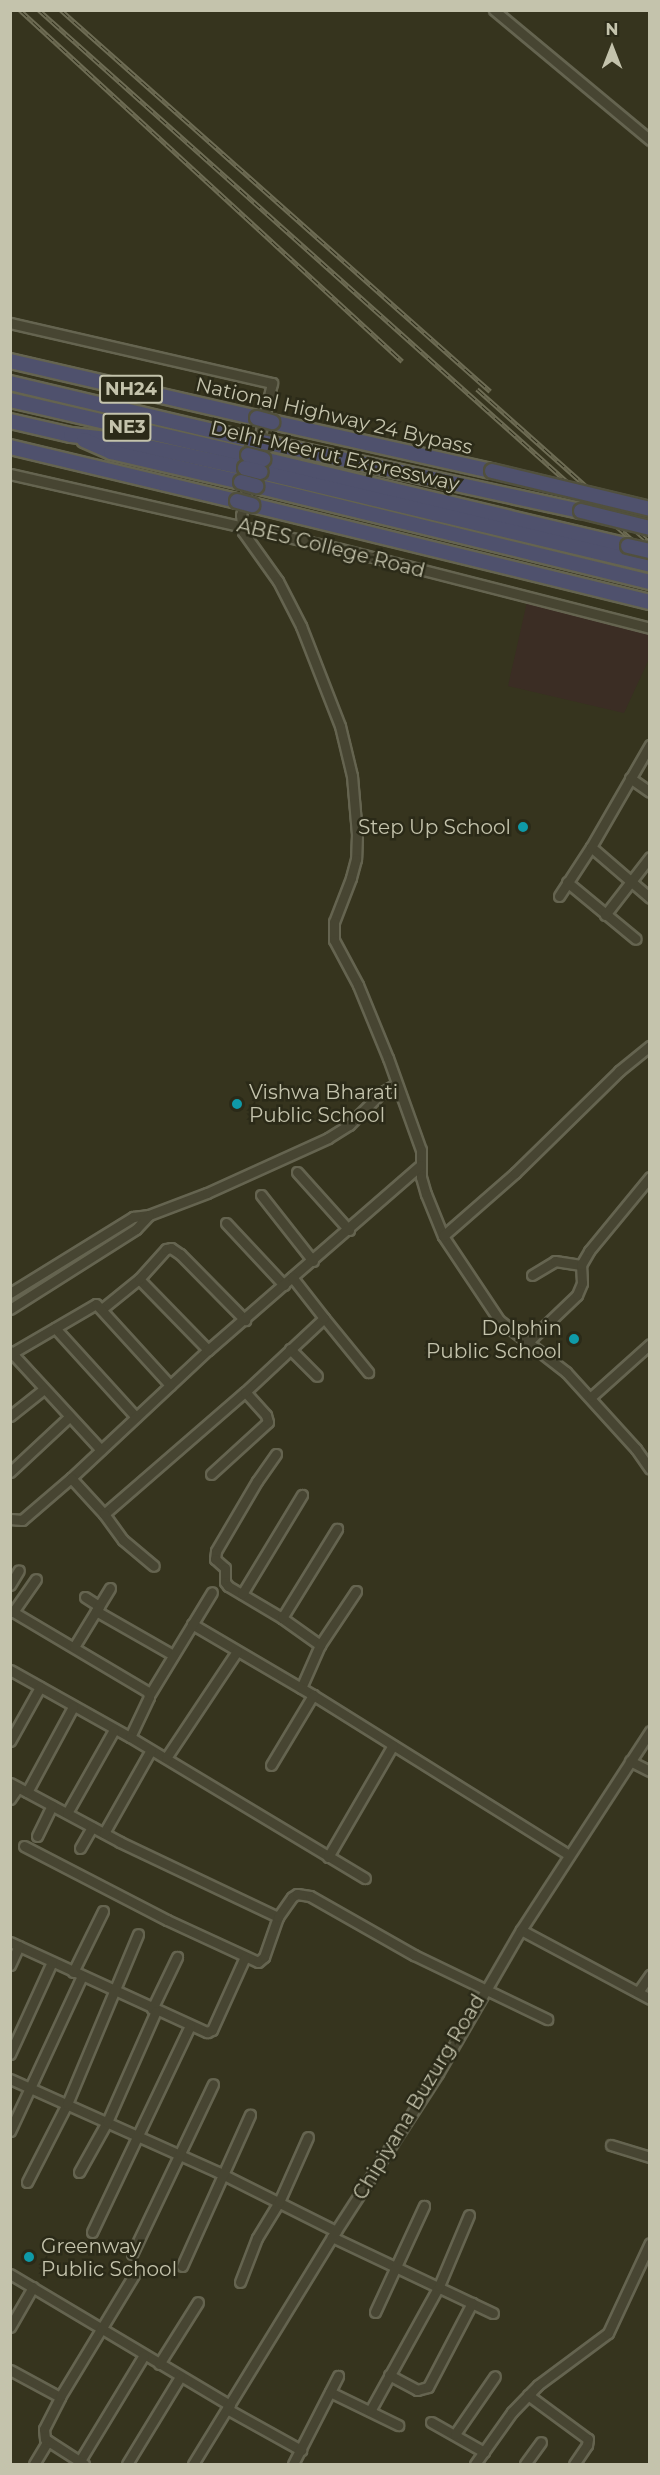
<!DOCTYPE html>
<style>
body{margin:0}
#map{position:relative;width:660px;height:2475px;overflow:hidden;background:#36341e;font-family:Montserrat,sans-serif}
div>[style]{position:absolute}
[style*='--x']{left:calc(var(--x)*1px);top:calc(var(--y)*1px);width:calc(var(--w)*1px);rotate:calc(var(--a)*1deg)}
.green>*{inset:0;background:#3b2d24}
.roads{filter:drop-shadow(2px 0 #656450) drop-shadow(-2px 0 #656450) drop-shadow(0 2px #656450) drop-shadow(0 -2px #656450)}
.minor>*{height:9px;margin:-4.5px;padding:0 4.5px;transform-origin:4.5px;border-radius:4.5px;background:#474532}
.highway>*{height:14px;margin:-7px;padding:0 7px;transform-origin:7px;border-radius:7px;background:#4f516d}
.rail>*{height:5px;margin-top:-2.5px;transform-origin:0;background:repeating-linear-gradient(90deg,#2b2a18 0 9px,#6e6c54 0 18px);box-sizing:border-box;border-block:2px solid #6e6c54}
.bridges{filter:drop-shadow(2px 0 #51503d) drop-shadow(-2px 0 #51503d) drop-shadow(0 2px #51503d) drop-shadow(0 -2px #51503d)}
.highway-bridge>*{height:14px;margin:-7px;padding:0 7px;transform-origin:7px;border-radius:7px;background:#4f516d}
.dots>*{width:16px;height:16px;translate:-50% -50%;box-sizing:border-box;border:3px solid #2b2a18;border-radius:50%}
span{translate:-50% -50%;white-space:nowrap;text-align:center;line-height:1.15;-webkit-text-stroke:5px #2b2a18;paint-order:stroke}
.shield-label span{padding:2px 4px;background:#2b2a18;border:2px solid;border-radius:4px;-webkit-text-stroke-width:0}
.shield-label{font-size:18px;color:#c4c3ac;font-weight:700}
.street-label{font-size:20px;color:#c4c3ac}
.poi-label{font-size:20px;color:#c4c3ac}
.right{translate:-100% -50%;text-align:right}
.left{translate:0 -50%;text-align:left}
.frame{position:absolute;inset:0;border:12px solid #c4c3ac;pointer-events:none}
.north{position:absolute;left:582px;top:18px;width:60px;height:60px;-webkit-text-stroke:4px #2b2a18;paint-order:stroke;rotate:0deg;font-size:16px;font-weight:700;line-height:24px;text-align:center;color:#c4c3ac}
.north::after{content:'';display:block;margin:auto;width:21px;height:27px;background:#c4c3ac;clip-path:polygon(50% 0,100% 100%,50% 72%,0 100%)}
</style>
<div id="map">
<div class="green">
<div style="clip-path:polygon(527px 602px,647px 630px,646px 633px,649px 634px,649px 659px,624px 713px,508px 686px)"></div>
</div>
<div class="roads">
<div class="minor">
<div style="--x:494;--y:10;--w:203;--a:39.8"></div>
<div style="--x:10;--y:323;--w:269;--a:12.9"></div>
<div style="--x:272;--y:383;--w:80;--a:103"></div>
<div style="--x:10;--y:474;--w:335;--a:12.8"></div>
<div style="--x:337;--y:548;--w:323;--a:14.3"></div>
<div style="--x:249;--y:481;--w:35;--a:103"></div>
<div style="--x:241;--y:515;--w:17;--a:83"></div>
<div style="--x:243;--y:532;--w:60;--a:54.5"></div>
<div style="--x:278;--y:581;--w:51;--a:62.9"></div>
<div style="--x:301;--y:626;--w:107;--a:68.7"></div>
<div style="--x:340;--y:726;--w:51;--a:76.5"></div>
<div style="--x:352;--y:776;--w:58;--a:85.1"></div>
<div style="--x:357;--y:834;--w:25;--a:92"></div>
<div style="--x:356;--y:859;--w:20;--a:105"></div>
<div style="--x:351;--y:878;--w:47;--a:111.1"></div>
<div style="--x:334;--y:922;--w:18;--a:90"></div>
<div style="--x:334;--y:940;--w:51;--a:61.9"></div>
<div style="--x:358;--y:985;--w:79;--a:67.7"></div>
<div style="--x:388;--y:1058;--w:98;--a:70.3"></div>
<div style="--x:421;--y:1150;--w:27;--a:90"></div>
<div style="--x:421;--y:1177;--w:18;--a:74"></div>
<div style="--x:426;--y:1194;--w:45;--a:68"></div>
<div style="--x:443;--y:1236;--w:101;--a:56.3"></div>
<div style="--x:499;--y:1320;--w:85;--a:37.8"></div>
<div style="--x:566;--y:1372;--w:104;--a:47.7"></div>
<div style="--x:636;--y:1449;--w:24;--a:55"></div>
<div style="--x:630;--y:778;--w:24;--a:35"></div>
<div style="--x:591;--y:847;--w:78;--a:40.8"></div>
<div style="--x:567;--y:882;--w:89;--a:39.6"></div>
<div style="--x:559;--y:896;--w:59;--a:-56.9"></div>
<div style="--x:591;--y:847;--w:118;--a:-60"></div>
<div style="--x:605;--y:915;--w:73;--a:-52.2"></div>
<div style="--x:297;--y:1172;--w:78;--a:48.1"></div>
<div style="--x:261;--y:1195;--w:84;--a:51.8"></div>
<div style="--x:226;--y:1223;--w:85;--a:46.9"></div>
<div style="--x:443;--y:1236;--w:96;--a:-41.2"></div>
<div style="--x:515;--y:1173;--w:146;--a:-44.4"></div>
<div style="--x:619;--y:1071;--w:40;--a:-39"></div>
<div style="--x:532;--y:1275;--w:27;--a:-31"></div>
<div style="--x:555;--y:1261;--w:26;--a:9"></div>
<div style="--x:139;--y:1279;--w:99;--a:45.8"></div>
<div style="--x:10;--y:1293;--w:145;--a:-31.7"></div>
<div style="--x:133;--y:1217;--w:16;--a:-7"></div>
<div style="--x:149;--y:1215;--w:62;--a:-20.8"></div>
<div style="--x:207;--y:1193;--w:133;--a:-24.4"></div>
<div style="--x:328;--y:1138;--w:25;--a:-32"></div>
<div style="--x:349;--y:1125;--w:45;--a:-45"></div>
<div style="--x:381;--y:1093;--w:17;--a:-31"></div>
<div style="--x:103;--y:1308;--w:46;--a:-38.9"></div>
<div style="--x:139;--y:1279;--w:40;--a:-48"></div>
<div style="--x:166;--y:1249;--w:5;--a:-11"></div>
<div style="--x:171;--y:1248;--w:11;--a:34"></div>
<div style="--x:180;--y:1254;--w:93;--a:45.4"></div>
<div style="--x:10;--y:1309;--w:149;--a:-32.4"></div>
<div style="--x:136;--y:1229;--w:19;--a:-47"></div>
<div style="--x:324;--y:1318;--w:70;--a:50.8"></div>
<div style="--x:55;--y:1328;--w:120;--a:47.7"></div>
<div style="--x:528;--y:1342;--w:68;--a:-43.8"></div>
<div style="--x:577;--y:1295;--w:13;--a:-67"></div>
<div style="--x:582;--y:1283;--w:18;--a:-93"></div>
<div style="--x:581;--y:1265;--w:16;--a:-60"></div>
<div style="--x:589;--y:1251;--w:96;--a:-50.5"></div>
<div style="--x:290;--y:1349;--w:38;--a:45"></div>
<div style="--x:10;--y:1351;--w:134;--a:47.4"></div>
<div style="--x:12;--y:1353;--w:97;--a:-30.3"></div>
<div style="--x:96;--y:1304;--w:110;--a:47.6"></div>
<div style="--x:591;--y:1397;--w:79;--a:-41.9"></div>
<div style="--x:10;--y:1416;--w:43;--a:-38.5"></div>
<div style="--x:276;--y:1454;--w:33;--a:125"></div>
<div style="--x:257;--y:1481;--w:81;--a:120.4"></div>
<div style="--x:216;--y:1551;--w:8;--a:97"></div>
<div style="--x:215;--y:1559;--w:13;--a:42"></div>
<div style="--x:225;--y:1568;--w:14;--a:90"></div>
<div style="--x:225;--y:1582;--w:5;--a:53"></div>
<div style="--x:228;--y:1586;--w:63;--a:30.7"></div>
<div style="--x:282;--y:1618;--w:47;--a:35.4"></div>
<div style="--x:320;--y:1645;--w:47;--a:113.8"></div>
<div style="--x:10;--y:1472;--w:81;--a:-43"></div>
<div style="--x:211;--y:1474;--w:77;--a:-42.4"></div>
<div style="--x:268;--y:1422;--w:7;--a:-106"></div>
<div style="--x:266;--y:1415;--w:31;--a:-132"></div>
<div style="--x:71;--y:1478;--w:187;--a:-43.1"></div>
<div style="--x:208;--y:1350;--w:282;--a:-41"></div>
<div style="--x:104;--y:1514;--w:186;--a:-40.9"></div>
<div style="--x:245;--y:1392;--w:108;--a:-43.1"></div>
<div style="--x:324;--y:1318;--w:52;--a:-128"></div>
<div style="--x:10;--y:1519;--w:12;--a:5"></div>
<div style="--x:22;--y:1520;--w:65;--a:-40.6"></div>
<div style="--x:71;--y:1478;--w:49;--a:47.5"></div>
<div style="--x:104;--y:1514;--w:32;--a:54"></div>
<div style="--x:123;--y:1540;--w:40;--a:40"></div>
<div style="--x:10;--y:1585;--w:17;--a:-59"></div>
<div style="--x:242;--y:1594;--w:116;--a:-58.8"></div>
<div style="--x:85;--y:1597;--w:17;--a:33"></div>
<div style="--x:10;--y:1610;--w:161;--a:30.7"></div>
<div style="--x:148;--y:1692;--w:5;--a:79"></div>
<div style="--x:149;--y:1697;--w:44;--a:115.4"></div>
<div style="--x:96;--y:1611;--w:89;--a:29.7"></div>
<div style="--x:13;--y:1612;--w:40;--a:-55.1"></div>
<div style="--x:282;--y:1618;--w:105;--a:-58.3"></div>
<div style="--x:192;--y:1624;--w:140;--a:30.4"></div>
<div style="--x:313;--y:1695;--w:302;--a:32"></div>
<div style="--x:320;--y:1645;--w:65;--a:-56.3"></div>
<div style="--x:74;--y:1647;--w:69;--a:-58.6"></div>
<div style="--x:10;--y:1670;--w:137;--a:29.2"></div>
<div style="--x:130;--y:1737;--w:274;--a:31"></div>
<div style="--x:150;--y:1694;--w:119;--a:-58.7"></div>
<div style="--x:10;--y:1741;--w:62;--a:-60.9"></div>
<div style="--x:166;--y:1758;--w:128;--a:-56.4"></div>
<div style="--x:630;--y:1761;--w:22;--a:27"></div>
<div style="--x:271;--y:1765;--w:82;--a:-59"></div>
<div style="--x:10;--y:1783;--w:125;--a:28.2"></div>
<div style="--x:120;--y:1842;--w:175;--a:25.4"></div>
<div style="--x:27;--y:1792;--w:97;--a:-61.6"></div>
<div style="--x:10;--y:1799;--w:14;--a:-56"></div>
<div style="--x:67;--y:1813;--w:95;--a:-60.5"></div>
<div style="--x:104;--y:1833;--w:95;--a:-60.5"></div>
<div style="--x:37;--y:1836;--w:34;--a:-64"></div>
<div style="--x:24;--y:1846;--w:161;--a:27.4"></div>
<div style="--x:167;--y:1920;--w:100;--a:24.8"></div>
<div style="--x:258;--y:1962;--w:8;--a:-40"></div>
<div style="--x:264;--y:1957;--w:42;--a:-70.7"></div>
<div style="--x:278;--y:1917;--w:24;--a:-55"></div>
<div style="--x:292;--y:1897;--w:6;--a:-31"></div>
<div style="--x:297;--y:1894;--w:13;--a:9"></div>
<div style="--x:310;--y:1896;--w:120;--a:29.6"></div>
<div style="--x:414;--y:1955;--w:148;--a:25.7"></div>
<div style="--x:80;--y:1848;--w:24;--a:-60"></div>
<div style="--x:328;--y:1857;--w:129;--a:-59.9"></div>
<div style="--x:521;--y:1930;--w:146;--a:28.1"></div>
<div style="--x:10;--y:1942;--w:217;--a:24.6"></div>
<div style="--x:207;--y:2032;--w:5;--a:-22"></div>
<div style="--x:212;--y:2030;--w:80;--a:-65.7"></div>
<div style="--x:10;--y:1965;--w:21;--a:-65"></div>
<div style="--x:73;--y:1972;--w:68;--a:-63.8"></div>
<div style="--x:638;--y:1992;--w:21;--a:-55"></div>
<div style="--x:152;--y:2009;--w:58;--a:-64.3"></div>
<div style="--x:10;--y:2054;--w:101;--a:-65.5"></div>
<div style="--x:10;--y:2079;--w:228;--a:24.1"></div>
<div style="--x:218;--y:2172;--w:132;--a:26.6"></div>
<div style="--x:10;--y:2131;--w:171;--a:-65.1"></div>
<div style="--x:611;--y:2145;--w:41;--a:17.1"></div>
<div style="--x:79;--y:2172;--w:57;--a:-60.8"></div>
<div style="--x:107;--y:2122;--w:121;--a:-66.2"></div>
<div style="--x:27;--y:2182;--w:88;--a:-62.9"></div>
<div style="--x:67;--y:2104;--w:184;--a:-67.3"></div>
<div style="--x:92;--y:2232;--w:228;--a:-64.6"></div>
<div style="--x:332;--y:2237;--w:178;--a:25.3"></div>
<div style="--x:132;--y:2254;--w:188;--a:-64.5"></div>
<div style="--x:182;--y:2266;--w:166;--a:-65.8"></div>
<div style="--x:10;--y:2274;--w:256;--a:30.8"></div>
<div style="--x:240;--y:2282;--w:47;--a:-68.9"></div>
<div style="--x:257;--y:2238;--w:42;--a:-58.6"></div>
<div style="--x:279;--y:2202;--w:71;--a:-66"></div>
<div style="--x:375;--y:2312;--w:117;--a:-65.2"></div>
<div style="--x:10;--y:2327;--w:46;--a:-60.1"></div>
<div style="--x:159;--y:2364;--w:73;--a:-57.8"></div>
<div style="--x:10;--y:2370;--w:57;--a:28.4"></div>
<div style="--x:389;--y:2375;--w:32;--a:28"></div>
<div style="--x:417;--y:2390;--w:11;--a:-15"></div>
<div style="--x:428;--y:2387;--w:95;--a:-62.4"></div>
<div style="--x:330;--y:2392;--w:76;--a:25.9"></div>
<div style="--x:528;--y:2395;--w:74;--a:36.3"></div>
<div style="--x:588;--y:2439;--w:6;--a:99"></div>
<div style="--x:587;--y:2445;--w:23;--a:124"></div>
<div style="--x:227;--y:2409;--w:85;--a:29"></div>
<div style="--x:370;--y:2411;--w:143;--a:-61.1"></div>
<div style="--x:439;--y:2286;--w:77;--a:-67.1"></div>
<div style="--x:431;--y:2422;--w:61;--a:29.5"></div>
<div style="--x:455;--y:2434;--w:70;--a:-55.4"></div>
<div style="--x:34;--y:2464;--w:27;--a:-59"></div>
<div style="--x:78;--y:2464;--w:127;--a:-58.8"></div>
<div style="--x:84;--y:2464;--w:46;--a:-147.3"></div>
<div style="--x:45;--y:2439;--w:10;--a:-96"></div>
<div style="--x:44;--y:2429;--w:36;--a:-63"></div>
<div style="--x:60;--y:2397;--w:149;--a:-58.8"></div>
<div style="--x:127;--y:2464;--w:102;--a:-58.7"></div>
<div style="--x:193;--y:2464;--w:266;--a:-58.5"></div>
<div style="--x:332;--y:2237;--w:195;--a:-57.1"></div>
<div style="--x:438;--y:2073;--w:165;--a:-59.9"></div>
<div style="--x:521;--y:1930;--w:237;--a:-57"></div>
<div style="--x:293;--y:2464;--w:99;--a:-62.9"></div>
<div style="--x:475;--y:2464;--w:64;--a:-54.6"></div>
<div style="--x:512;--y:2412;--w:37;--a:-46"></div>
<div style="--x:538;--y:2385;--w:87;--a:-36.6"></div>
<div style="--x:608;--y:2333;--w:99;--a:-65"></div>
<div style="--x:525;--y:2464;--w:27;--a:-54"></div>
</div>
<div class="highway">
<div style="--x:10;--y:361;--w:253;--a:13"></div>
<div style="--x:10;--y:383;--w:249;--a:13.3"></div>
<div style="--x:10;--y:400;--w:244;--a:13"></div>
<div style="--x:10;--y:421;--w:63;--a:12.9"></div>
<div style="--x:71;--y:435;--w:45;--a:6.3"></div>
<div style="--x:116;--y:440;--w:132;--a:12.2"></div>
<div style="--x:272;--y:422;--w:225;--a:12.6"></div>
<div style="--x:84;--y:440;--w:30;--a:24"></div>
<div style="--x:111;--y:452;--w:133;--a:13"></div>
<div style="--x:268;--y:443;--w:320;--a:12.3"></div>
<div style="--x:10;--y:447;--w:233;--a:13.4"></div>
<div style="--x:263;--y:459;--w:375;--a:13.4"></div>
<div style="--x:261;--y:472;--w:400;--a:13.4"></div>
<div style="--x:256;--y:486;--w:406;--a:13.7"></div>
<div style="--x:252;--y:505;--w:410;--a:13.7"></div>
</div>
</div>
<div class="rail">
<div style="--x:20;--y:10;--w:519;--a:42.58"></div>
<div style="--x:39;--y:10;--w:819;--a:41.78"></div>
<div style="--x:61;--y:10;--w:574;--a:41.61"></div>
<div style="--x:477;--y:389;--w:232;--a:41.7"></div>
</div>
<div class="bridges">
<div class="highway-bridge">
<div style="--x:257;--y:418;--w:16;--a:15"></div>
<div style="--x:252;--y:440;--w:16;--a:11"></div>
<div style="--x:248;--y:455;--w:16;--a:15"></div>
<div style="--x:245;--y:468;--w:16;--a:14"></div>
<div style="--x:492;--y:471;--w:163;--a:13.5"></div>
<div style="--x:241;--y:482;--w:16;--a:15"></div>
<div style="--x:237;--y:501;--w:16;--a:15"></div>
<div style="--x:581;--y:511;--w:71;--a:13.8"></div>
<div style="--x:628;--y:546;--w:23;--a:13"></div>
</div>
</div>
<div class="dots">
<div style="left:523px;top:827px;background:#0f9aa8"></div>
<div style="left:237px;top:1104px;background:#0f9aa8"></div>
<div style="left:574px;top:1339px;background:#0f9aa8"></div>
<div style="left:29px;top:2257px;background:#0f9aa8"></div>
</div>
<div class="shield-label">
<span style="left:131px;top:389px">NH24</span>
<span style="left:127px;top:427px">NE3</span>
</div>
<div class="street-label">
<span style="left:334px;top:416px;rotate:13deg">National Highway 24 Bypass</span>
<span style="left:335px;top:456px;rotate:13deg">Delhi-Meerut Expressway</span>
<span style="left:331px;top:548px;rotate:14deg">ABES College Road</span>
<span style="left:419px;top:2097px;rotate:-59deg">Chipiyana Buzurg Road</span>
</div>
<div class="poi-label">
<span class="right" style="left:511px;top:827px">Step Up School</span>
<span class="left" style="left:249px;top:1104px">Vishwa Bharati<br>Public School</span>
<span class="right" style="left:562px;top:1340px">Dolphin<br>Public School</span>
<span class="left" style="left:41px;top:2258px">Greenway<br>Public School</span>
</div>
<div class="frame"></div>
<div class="north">N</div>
</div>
